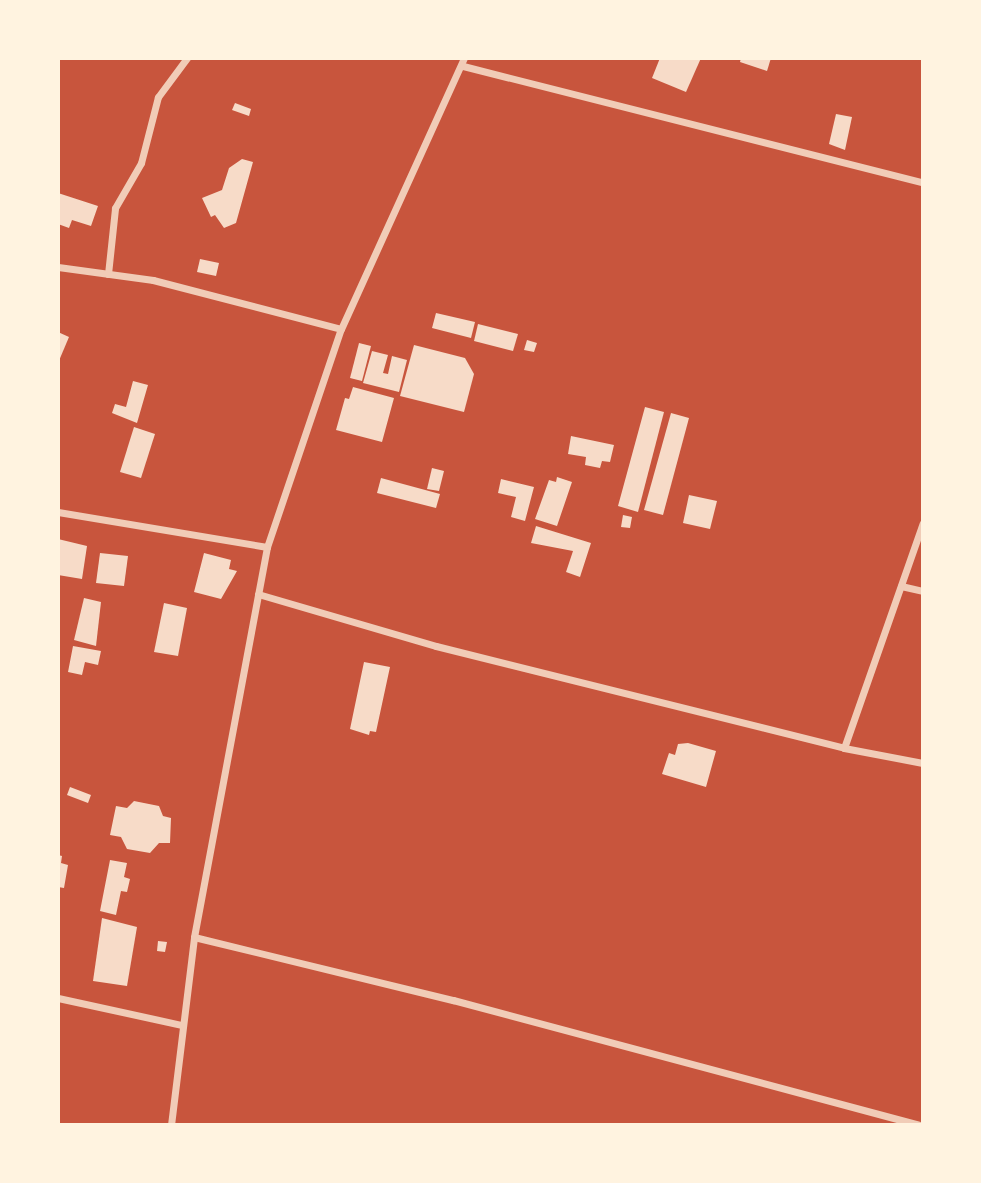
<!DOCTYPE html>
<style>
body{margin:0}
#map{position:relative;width:981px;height:1183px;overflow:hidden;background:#c8553d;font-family:Arial,sans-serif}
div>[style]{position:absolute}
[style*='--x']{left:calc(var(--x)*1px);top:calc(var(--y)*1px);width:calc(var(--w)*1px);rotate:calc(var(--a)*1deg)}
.building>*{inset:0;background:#f7dbc8}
.minor>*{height:7px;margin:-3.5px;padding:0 3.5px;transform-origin:3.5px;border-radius:3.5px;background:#f1ccb7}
span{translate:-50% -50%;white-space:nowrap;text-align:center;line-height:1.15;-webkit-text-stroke:5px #fff3e0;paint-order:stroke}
.frame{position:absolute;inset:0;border:60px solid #fff3e0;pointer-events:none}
</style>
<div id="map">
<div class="building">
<div style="clip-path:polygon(660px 58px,701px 58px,686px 92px,652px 78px)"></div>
<div style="clip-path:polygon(741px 58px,771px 58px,767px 71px,740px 62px)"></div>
<div style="clip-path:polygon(235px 103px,251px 109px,249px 116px,232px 110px)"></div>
<div style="clip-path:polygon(836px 114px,852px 117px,845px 150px,829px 144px)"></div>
<div style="clip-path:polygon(242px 159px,253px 162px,236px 223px,224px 228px,215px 215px,211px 217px,202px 198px,222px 190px,229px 168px)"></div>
<div style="clip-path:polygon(58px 193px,98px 206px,91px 226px,72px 220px,69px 228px,58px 224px)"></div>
<div style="clip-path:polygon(200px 259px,219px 263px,216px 276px,197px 272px)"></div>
<div style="clip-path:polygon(436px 313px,475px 322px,471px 338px,432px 328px)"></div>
<div style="clip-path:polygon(478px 324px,518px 334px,513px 351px,474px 341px)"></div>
<div style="clip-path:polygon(58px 332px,69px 337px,58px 363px)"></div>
<div style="clip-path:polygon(527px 340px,537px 343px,534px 352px,524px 350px)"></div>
<div style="clip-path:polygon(359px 343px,371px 346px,362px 381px,350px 378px)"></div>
<div style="clip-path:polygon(414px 345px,465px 358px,474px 374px,464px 412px,400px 396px)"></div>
<div style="clip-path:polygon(372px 351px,388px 355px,383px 373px,388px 374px,392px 356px,407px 360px,399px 392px,363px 383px)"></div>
<div style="clip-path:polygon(133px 381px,148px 385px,137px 423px,112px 413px,115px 404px,126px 407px)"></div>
<div style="clip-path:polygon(353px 387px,394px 398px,382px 442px,336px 430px,345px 398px,349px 399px)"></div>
<div style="clip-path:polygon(645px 407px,664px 412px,638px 512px,618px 506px)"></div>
<div style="clip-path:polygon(671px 413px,689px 418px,663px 515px,644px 510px)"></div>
<div style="clip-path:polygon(134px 427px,155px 434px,141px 478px,120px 472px)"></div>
<div style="clip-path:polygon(571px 436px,614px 445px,610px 462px,602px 461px,600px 468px,585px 465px,586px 457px,568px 454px)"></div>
<div style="clip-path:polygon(432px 468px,444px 471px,439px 491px,427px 489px)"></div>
<div style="clip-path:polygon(557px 477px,572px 482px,557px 526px,535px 519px,549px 480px,556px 482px)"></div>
<div style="clip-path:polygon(381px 478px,440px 494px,436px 508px,377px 493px)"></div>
<div style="clip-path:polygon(501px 479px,534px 487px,525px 521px,511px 517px,516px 497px,498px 493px)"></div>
<div style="clip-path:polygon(689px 495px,717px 501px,710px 529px,683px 523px)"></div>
<div style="clip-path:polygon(623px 515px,632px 517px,630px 528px,621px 527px)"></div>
<div style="clip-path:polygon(536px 526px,591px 543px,580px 577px,566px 572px,573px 551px,531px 543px)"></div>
<div style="clip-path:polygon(58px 539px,87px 546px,82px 579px,58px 575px)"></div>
<div style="clip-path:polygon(100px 553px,128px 556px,124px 586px,96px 583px)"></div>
<div style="clip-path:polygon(204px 553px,231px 560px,229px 569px,237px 571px,221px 599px,194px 592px)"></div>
<div style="clip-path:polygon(84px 598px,101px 602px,96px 646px,74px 640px)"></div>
<div style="clip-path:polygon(164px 603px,187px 608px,178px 656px,154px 652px)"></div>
<div style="clip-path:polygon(73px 646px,101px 651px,98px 665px,85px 662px,82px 675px,68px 672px)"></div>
<div style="clip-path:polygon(364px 662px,390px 667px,376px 732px,370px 731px,369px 735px,350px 729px)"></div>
<div style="clip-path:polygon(688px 743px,716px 751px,706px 787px,662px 774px,669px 753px,675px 755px,678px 744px)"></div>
<div style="clip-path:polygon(70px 787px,91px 795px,88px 803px,67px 795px)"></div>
<div style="clip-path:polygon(134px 801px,159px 806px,163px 816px,171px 818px,170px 843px,159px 843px,150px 853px,127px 849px,121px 837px,110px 835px,116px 806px,127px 808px)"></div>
<div style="clip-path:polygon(58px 855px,62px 856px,61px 863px,68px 865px,64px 888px,58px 887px)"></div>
<div style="clip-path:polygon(110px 860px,127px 863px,124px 877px,130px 879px,127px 892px,121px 891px,116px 915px,100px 911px)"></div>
<div style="clip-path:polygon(102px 918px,137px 927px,127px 986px,93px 981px)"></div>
<div style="clip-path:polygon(158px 941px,167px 942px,165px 952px,157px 951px)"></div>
</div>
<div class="minor">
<div style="--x:463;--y:66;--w:474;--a:14.2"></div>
<div style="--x:58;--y:267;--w:96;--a:7.8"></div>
<div style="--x:153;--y:280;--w:194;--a:14.6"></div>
<div style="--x:108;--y:274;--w:66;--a:-83.9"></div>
<div style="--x:115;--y:208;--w:52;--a:-60"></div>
<div style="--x:141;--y:163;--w:68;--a:-75.6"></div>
<div style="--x:158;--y:97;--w:49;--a:-53.4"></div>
<div style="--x:58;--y:512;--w:212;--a:9.5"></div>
<div style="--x:901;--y:586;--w:23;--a:13"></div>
<div style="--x:258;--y:594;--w:185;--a:16.3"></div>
<div style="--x:436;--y:646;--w:421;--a:14"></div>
<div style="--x:844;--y:748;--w:80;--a:10.8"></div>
<div style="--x:844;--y:748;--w:238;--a:-70.7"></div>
<div style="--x:194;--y:937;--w:267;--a:13.7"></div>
<div style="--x:453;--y:1000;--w:482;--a:15"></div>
<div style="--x:58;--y:998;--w:127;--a:12.3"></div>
<div style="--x:171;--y:1125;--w:189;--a:-83"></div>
<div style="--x:194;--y:937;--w:397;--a:-79.4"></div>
<div style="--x:267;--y:547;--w:230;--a:-71.3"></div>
<div style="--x:341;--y:329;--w:298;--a:-65.6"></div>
</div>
<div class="frame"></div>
</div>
